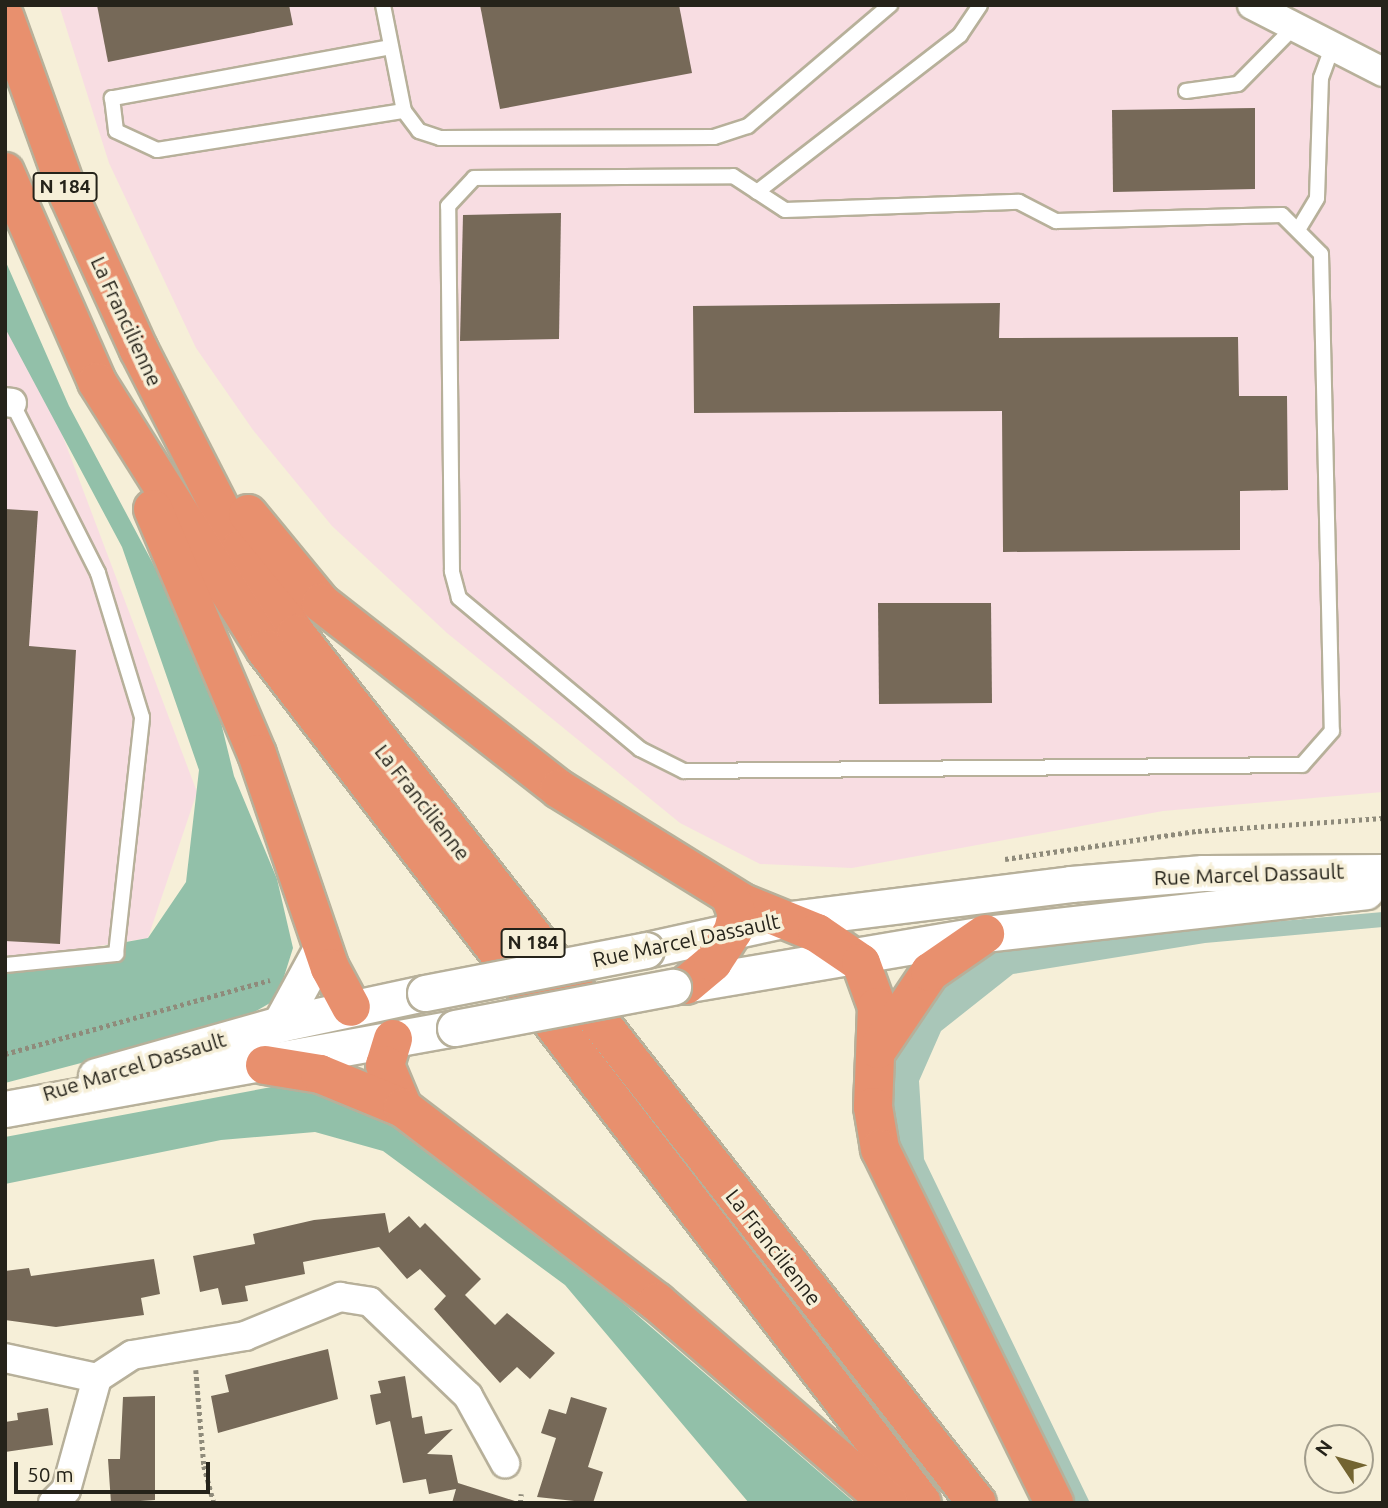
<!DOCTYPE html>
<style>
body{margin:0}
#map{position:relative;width:1388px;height:1508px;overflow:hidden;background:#f6efd8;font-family:Ubuntu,sans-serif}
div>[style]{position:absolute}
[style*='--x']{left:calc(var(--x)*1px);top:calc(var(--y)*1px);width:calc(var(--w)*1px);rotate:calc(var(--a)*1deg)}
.industrial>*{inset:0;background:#f8dde2}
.green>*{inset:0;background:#a9c6b8}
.forest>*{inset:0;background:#92c0a9}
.building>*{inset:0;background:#766958}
.path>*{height:4.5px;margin-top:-2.25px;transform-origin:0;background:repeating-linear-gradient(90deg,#8f8b7b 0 3.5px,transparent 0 7px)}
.roads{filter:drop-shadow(2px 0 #b7b09a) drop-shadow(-2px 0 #b7b09a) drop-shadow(0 2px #b7b09a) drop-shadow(0 -2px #b7b09a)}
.service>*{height:14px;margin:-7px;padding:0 7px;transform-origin:7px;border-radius:7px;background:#fff}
.minor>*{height:28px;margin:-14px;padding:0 14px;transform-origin:14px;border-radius:14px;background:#fff}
.tertiary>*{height:35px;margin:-17.5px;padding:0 17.5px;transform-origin:17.5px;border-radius:17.5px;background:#fff}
.trunk>*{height:38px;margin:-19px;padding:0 19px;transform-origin:19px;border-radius:19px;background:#e8906e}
.bridges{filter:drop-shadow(2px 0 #b7b09a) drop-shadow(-2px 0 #b7b09a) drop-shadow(0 2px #b7b09a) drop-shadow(0 -2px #b7b09a)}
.tertiary-bridge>*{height:35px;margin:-17.5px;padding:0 17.5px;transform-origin:17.5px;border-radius:17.5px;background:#fff}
span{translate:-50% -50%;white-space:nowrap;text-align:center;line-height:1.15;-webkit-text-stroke:7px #f6efd8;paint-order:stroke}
.shield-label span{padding:2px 5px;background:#f6efd8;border:2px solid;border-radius:5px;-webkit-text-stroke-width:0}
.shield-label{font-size:19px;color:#25231a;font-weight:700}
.street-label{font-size:21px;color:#25231a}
.frame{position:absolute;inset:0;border:7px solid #25231a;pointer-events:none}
.north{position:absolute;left:1304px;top:1424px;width:70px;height:70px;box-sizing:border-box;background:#f6efd8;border:2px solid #a29d8c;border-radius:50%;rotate:306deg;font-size:19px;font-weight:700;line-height:28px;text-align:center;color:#25231a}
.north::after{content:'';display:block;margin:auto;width:24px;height:32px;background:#736431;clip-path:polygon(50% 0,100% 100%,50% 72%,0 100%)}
.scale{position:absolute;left:14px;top:1462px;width:196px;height:32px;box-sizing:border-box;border:4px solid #25231a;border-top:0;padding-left:9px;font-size:21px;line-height:24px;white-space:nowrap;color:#25231a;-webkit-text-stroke:5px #f6efd8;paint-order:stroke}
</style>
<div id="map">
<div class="industrial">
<div style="clip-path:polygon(59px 5px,1383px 5px,1383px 792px,1163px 811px,852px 868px,760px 864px,680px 823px,447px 633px,332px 526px,253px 430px,196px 348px,109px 163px)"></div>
<div style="clip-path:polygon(5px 283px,197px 792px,148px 938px,5px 961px)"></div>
</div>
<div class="green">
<div style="clip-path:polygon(1383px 912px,1383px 927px,1205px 943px,1013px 974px,941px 1031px,919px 1081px,924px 1159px,1090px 1503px,1070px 1503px,885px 1118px,886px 1069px,925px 995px,982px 954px,1025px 944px)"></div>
</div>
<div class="forest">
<div style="clip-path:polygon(5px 260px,69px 406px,207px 665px,234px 776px,277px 879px,293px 948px,277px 999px,237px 1022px,5px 1083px,5px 964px,148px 938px,186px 882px,199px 770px,122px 547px,5px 328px)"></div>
<div style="clip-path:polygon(282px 1085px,369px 1104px,564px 1252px,855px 1503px,749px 1503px,565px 1285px,383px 1151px,315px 1132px,221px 1140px,5px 1184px,5px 1137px)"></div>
</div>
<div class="building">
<div style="clip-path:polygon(97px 5px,289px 5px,293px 25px,108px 62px)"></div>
<div style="clip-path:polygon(480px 5px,679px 5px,692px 73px,500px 109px)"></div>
<div style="clip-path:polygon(1255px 108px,1255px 189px,1113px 192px,1112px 110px)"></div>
<div style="clip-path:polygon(561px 213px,559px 339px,460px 341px,463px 215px)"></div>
<div style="clip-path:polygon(1000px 303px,999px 338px,1238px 337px,1239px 396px,1287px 396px,1288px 490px,1240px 491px,1240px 550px,1003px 552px,1002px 411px,694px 413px,693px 306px)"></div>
<div style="clip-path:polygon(5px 509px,38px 511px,29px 646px,76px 650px,60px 944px,5px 941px)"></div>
<div style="clip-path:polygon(878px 603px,991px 603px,992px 703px,879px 704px)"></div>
<div style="clip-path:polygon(385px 1213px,389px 1233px,409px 1216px,420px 1228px,425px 1223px,481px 1279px,465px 1295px,495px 1325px,507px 1313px,555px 1353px,530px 1379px,517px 1367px,500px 1383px,434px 1309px,446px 1296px,420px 1269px,407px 1279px,379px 1247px,303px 1262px,305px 1274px,245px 1286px,248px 1301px,222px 1305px,218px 1288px,200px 1292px,193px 1256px,255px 1244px,253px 1234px,314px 1220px)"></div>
<div style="clip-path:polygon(154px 1259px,160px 1294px,141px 1298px,144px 1315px,56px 1327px,5px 1320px,5px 1271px,29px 1268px,31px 1276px)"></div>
<div style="clip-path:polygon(328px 1349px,338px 1399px,218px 1433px,211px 1396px,229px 1392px,225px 1375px)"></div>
<div style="clip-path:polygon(405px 1376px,412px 1418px,422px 1416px,425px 1434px,453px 1429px,427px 1454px,452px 1455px,458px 1483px,521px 1503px,452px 1503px,456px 1489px,429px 1494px,426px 1479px,403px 1483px,390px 1421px,376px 1425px,370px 1395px,381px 1393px,378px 1381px)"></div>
<div style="clip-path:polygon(155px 1396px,155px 1500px,111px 1503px,108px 1459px,120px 1459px,123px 1397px)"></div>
<div style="clip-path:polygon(571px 1397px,607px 1408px,588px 1467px,603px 1472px,593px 1503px,537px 1497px,556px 1438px,541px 1433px,549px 1409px,566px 1414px)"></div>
<div style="clip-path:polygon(48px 1408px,53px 1445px,5px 1452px,5px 1422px,18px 1420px,17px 1413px)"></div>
</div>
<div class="path">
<div style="--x:1005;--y:859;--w:195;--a:-8.3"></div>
<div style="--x:1198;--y:831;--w:185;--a:-4"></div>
<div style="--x:5;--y:1054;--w:275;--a:-15.6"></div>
<div style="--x:196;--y:1370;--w:96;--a:85.2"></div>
<div style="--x:204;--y:1466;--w:38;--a:75"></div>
<div style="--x:520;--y:1503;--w:9;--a:-84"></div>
</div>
<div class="roads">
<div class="service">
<div style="--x:383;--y:5;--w:108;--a:78.8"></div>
<div style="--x:404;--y:111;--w:25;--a:53"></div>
<div style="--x:419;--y:131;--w:22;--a:18"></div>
<div style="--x:440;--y:138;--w:274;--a:-0.2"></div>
<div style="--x:714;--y:137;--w:36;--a:-18"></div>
<div style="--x:748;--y:126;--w:187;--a:-40.4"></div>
<div style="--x:391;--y:47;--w:284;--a:169.6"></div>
<div style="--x:112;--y:98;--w:33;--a:83"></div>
<div style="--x:116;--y:131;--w:45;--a:24.9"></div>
<div style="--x:157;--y:150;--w:250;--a:-9"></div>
<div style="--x:1186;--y:91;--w:52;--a:-7.7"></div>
<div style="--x:1238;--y:84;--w:77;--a:-45.5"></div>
<div style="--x:733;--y:176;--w:62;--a:33.2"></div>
<div style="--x:785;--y:210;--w:234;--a:-2"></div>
<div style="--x:1019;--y:202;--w:42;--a:27.2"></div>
<div style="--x:1056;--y:221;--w:226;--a:-1.5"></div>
<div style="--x:1282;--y:215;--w:55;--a:45"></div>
<div style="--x:1321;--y:254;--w:477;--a:88.7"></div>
<div style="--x:1332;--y:731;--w:45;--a:131.4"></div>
<div style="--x:1302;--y:765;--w:618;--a:179.44"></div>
<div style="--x:684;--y:771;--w:49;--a:-153.4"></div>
<div style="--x:640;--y:749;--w:236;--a:-140.2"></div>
<div style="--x:459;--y:598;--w:28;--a:-105"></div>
<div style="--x:452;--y:571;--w:365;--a:-90.6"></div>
<div style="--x:448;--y:206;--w:38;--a:-47"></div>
<div style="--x:474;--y:178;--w:259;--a:-0.4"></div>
<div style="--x:757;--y:192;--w:257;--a:-37.7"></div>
<div style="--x:960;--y:35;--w:36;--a:-56"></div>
<div style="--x:1298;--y:230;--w:37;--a:-59"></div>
<div style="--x:1317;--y:198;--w:120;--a:-88.1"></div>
<div style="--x:1321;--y:78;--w:30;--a:-70"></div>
<div style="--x:5;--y:965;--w:112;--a:-5.7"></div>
<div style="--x:116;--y:954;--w:238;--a:-83.7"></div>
<div style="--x:142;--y:717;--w:151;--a:-107"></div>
<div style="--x:98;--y:573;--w:191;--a:-116.8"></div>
</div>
<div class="minor">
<div style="--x:1252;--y:5;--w:147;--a:27.1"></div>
<div style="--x:5;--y:402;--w:7;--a:8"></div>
<div style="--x:5;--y:1358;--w:94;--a:12.3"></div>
<div style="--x:53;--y:1503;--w:18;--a:-45"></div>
<div style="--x:66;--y:1490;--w:116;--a:-74.5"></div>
<div style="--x:97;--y:1378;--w:42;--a:-33.3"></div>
<div style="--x:132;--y:1355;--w:115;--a:-9.5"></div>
<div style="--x:245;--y:1336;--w:103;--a:-22.3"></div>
<div style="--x:340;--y:1297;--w:30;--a:9"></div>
<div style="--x:370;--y:1302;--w:136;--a:43.8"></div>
<div style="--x:468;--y:1396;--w:77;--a:61.1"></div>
</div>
<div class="tertiary">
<div style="--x:646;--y:950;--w:139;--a:-12.4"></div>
<div style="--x:782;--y:920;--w:291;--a:-7.1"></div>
<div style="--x:1071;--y:884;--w:132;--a:-4.8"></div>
<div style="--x:1203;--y:873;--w:180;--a:-0.3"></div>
<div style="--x:677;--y:986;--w:312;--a:-9.6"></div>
<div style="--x:985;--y:934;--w:383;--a:-6.4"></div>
<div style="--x:280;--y:1024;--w:88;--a:-61.4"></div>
<div style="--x:96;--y:1076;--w:191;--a:-15.8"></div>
<div style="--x:280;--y:1024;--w:148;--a:-12.1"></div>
<div style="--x:5;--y:1109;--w:457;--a:-10.2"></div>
</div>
<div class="trunk">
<div style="--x:5;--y:18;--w:189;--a:70.2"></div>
<div style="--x:69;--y:196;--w:169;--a:65.6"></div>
<div style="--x:139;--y:350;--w:224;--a:62.9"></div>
<div style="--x:241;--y:549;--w:101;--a:57.1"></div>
<div style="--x:296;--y:634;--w:1104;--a:51.92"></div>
<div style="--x:5;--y:172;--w:229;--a:66.3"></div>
<div style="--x:97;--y:382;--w:315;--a:57.8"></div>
<div style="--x:265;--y:649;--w:1077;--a:52.43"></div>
<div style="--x:153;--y:509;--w:266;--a:67"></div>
<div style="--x:257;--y:754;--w:226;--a:71.2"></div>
<div style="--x:330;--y:968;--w:44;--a:61.7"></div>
<div style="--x:248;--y:514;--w:115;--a:50.6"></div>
<div style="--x:321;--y:603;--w:302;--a:38"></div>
<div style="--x:559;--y:789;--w:216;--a:31.8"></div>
<div style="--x:743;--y:903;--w:80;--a:22.1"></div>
<div style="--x:817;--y:933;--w:53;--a:34.3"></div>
<div style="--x:861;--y:963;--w:47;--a:70"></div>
<div style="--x:877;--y:1007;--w:100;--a:92.3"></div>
<div style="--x:873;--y:1107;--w:43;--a:80.5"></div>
<div style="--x:880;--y:1149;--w:394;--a:63.8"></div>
<div style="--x:686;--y:985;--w:35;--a:-40"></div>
<div style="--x:713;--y:962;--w:37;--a:-57"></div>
<div style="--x:733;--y:931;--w:17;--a:-77"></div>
<div style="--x:737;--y:914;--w:19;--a:-111"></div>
<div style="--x:393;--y:1039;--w:27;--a:107"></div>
<div style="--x:385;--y:1065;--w:47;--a:67.3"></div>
<div style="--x:878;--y:1049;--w:93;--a:-56"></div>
<div style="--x:930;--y:972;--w:67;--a:-34.6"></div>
<div style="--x:265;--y:1065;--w:56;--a:9.3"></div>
<div style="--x:320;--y:1074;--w:90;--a:22.3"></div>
<div style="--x:403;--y:1108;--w:320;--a:37.4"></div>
<div style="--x:657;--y:1302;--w:307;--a:40.9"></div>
</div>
</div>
<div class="bridges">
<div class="tertiary-bridge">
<div style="--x:425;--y:993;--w:225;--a:-11"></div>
<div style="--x:455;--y:1028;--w:222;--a:-10.7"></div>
</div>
</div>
<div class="shield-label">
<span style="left:65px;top:187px">N 184</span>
<span style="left:533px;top:943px">N 184</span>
</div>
<div class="street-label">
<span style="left:127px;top:321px;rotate:65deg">La Francilienne</span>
<span style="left:423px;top:802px;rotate:52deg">La Francilienne</span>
<span style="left:1249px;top:874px;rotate:-2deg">Rue Marcel Dassault</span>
<span style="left:686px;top:940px;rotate:-12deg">Rue Marcel Dassault</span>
<span style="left:134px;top:1066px;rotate:-17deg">Rue Marcel Dassault</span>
<span style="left:774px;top:1247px;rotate:52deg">La Francilienne</span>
</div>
<div class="frame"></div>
<div class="north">N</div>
<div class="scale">50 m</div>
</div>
